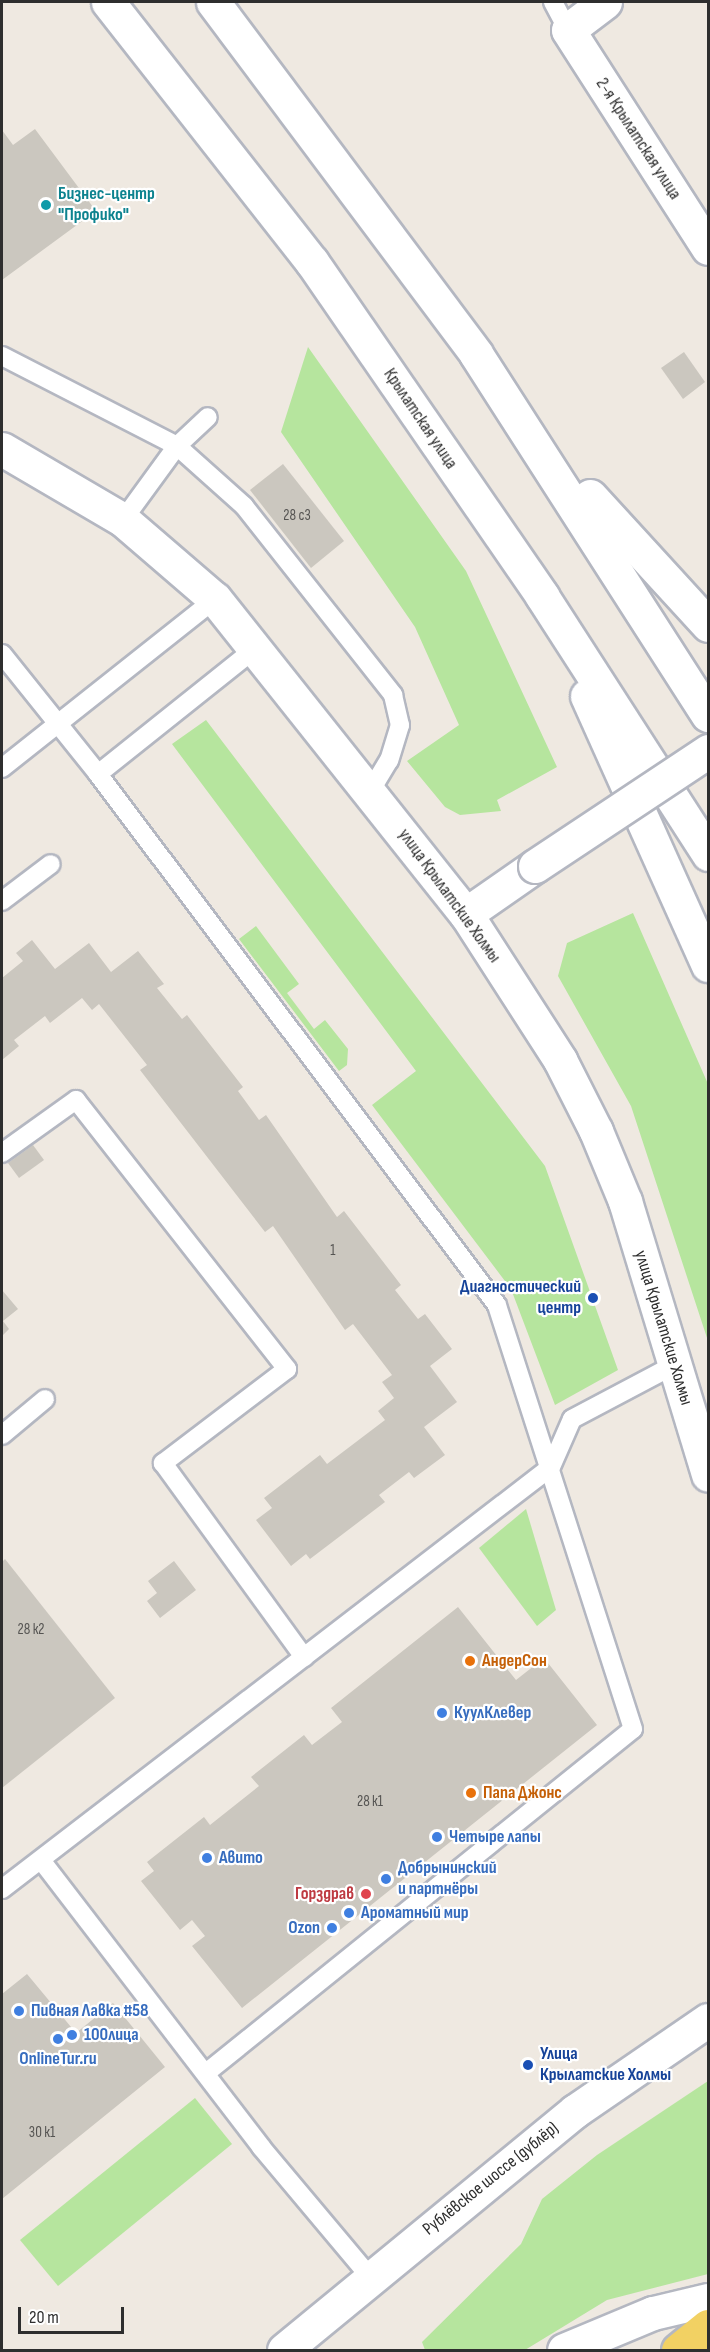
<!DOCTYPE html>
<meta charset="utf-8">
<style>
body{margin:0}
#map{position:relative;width:710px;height:2352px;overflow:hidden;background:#efe9e1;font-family:"Sofia Sans Condensed",sans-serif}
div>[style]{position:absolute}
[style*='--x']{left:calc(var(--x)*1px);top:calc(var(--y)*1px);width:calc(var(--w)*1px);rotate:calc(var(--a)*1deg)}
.green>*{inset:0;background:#b6e59e}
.building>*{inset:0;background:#cbc7bf}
.roads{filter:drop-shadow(2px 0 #b4b7c1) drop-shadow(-2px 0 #b4b7c1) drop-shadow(0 2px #b4b7c1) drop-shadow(0 -2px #b4b7c1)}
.lane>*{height:18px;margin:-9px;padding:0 9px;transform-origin:9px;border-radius:9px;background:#fff}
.street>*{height:33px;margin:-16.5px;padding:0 16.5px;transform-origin:16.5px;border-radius:16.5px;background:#fff}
.secondary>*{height:33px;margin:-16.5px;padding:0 16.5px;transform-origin:16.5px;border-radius:16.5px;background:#fff}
.primary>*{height:33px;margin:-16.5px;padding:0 16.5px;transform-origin:16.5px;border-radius:16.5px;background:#f2d163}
.bridges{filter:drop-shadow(2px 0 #b4b7c1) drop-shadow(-2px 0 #b4b7c1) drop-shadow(0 2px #b4b7c1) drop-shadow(0 -2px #b4b7c1)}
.secondary-bridge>*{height:33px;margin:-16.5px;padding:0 16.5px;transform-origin:16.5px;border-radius:16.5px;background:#fff}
.dots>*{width:16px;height:16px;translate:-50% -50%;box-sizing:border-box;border:3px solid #fff;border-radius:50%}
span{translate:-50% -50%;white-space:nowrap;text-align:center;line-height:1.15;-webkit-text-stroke:4.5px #fff;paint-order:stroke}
.number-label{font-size:15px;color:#555452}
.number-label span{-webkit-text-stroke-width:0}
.street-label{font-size:18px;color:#2e2e2e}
.culture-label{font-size:18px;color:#0d838f;font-weight:700}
.left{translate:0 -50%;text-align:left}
.transit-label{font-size:18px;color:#164399;font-weight:700}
.right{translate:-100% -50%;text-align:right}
.food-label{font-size:18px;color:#c56008;font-weight:700}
.shop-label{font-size:18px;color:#366cbe;font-weight:700}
.health-label{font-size:18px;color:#be3a42;font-weight:700}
.frame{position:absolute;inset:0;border:3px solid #2e2e2e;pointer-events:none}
.scale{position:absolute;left:18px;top:2307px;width:106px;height:27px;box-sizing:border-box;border:3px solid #2e2e2e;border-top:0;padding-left:8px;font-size:18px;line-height:21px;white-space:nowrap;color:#2e2e2e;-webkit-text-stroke:4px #fff;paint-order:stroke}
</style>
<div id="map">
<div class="green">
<div style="clip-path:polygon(308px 347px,466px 571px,557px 767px,497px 800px,501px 811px,460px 815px,445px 807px,407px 761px,459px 725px,415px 627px,281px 432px)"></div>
<div style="clip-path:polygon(206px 720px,545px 1166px,618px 1370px,555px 1405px,511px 1289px,372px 1105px,416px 1071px,172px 744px)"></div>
<div style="clip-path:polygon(633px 913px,708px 1084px,708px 1341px,631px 1106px,558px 976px,567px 943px)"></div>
<div style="clip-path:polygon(256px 926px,299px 984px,287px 993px,314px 1029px,325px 1020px,348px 1049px,347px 1065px,339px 1071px,239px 939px)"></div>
<div style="clip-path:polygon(526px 1509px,556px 1610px,537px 1626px,479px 1548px)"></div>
<div style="clip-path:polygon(708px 2081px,708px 2274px,607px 2300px,525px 2350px,425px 2350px,422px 2342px,521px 2244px,542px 2199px,597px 2155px)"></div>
<div style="clip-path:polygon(195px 2098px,232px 2144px,58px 2286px,20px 2240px)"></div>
</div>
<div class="building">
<div style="clip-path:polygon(35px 129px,96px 211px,2px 280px,2px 130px,13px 145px)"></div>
<div style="clip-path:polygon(684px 352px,705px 382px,683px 399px,661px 368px)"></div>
<div style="clip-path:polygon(283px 464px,344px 541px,311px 568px,250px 490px)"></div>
<div style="clip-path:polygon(32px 940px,55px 969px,89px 943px,111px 972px,138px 951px,164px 984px,157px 988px,182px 1019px,187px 1015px,243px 1087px,238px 1091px,259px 1120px,266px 1115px,337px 1217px,344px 1211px,401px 1285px,395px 1290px,418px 1319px,425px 1314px,452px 1349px,430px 1366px,457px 1402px,424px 1427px,445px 1455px,414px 1478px,409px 1472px,379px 1495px,385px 1502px,310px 1559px,306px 1554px,291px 1566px,256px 1520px,272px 1508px,264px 1498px,320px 1455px,327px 1464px,385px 1420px,378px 1411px,394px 1398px,382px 1382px,392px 1375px,353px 1324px,345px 1330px,273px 1226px,265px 1232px,140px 1070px,147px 1065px,99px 1004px,92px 1010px,82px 998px,50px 1023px,45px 1016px,14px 1040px,19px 1046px,2px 1060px,2px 978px,23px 961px,16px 953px)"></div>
<div style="clip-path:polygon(33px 1145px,44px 1160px,19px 1178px,8px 1163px)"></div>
<div style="clip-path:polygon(2px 1290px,18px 1309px,3px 1321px,9px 1329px,2px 1336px)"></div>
<div style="clip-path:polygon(5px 1559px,115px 1698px,2px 1788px,2px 1562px)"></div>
<div style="clip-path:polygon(174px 1561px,196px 1590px,160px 1618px,147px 1601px,157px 1593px,148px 1581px)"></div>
<div style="clip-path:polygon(458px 1607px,516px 1680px,544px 1658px,597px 1725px,242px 2008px,192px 1946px,205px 1936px,192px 1920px,180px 1930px,141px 1881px,154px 1871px,147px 1862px,204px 1817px,210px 1825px,259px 1786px,251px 1777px,304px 1735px,312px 1745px,342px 1722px,331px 1708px)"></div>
<div style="clip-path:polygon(27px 1974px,76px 2033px,113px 2003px,165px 2067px,2px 2199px,2px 1994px)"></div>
</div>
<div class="roads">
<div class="lane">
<div style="--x:553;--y:2;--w:32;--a:62"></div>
<div style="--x:2;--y:356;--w:197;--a:27.2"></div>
<div style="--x:177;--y:446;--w:42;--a:-43.1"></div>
<div style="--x:123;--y:520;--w:92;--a:-53.9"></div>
<div style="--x:177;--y:446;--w:90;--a:41.8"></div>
<div style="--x:244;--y:506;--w:241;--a:51.7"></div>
<div style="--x:393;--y:695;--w:31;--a:77"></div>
<div style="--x:400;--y:725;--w:37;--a:107"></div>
<div style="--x:389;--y:760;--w:35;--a:121"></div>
<div style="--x:2;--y:654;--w:154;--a:51.3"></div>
<div style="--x:2;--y:768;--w:272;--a:-38.4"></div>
<div style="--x:2;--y:901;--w:61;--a:-37.1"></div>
<div style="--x:2;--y:1153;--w:91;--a:-35.6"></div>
<div style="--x:76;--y:1100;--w:342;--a:51.9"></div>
<div style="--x:287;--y:1369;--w:156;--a:142.8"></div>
<div style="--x:163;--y:1463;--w:240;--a:54"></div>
<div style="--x:2;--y:1435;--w:56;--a:-39.9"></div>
<div style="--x:41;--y:1860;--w:362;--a:52.5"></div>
<div style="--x:261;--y:2147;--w:170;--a:50"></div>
<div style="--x:2;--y:1889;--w:692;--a:-37.55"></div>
<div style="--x:551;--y:1467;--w:52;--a:-66.4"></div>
<div style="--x:572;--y:1419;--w:115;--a:-27.9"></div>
<div style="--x:206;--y:2073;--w:548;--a:-38.86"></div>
<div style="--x:633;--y:1729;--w:445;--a:-107.8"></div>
<div style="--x:497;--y:1305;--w:664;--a:-126.92"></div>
<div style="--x:98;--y:774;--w:203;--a:-38.6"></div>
</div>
<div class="street">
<div style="--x:605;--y:2;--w:46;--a:142.9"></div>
<div style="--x:568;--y:30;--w:259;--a:57.3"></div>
</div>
<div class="secondary">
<div style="--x:108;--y:2;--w:330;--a:51.9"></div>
<div style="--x:312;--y:262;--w:406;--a:55.4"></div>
<div style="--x:542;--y:596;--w:307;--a:57.2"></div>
<div style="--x:213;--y:2;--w:439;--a:53.2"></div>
<div style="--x:476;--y:354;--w:429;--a:57.3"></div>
<div style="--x:2;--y:449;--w:140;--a:30.4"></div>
<div style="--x:123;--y:520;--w:121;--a:40.7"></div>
<div style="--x:215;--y:599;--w:403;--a:51.5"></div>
<div style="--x:466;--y:914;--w:174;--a:57.2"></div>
<div style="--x:560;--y:1060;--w:80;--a:63.1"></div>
<div style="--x:596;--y:1131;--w:76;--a:67.5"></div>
<div style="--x:625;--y:1201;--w:286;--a:73.1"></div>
<div style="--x:590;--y:496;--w:175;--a:47.5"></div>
<div style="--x:587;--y:696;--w:295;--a:65.8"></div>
<div style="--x:466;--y:914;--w:84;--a:-34.8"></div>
<div style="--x:284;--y:2350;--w:377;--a:-39.4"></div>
<div style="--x:575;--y:2111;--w:161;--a:-34.4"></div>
<div style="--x:564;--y:2350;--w:96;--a:-22.6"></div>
<div style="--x:653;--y:2313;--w:57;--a:-13.3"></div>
</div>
<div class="primary">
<div style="--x:678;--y:2350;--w:38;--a:-39"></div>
</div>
</div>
<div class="bridges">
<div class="secondary-bridge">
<div style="--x:535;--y:866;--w:208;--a:-33.6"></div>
</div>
</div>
<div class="dots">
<div style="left:46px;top:205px;background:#0f9aa8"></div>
<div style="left:593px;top:1298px;background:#1a4fb4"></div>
<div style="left:470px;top:1661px;background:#e8710a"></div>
<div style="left:442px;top:1713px;background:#3f7fe0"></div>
<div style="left:471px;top:1793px;background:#e8710a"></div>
<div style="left:437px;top:1837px;background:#3f7fe0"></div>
<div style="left:207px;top:1858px;background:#3f7fe0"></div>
<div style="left:386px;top:1879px;background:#3f7fe0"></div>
<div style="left:366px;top:1894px;background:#e0444e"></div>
<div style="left:349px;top:1913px;background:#3f7fe0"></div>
<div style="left:332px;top:1928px;background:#3f7fe0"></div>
<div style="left:19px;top:2011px;background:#3f7fe0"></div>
<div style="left:72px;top:2035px;background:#3f7fe0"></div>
<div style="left:58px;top:2039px;background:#3f7fe0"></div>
<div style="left:528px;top:2065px;background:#1a4fb4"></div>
</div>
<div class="number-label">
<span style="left:297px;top:516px">28 с3</span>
<span style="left:333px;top:1251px">1</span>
<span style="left:31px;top:1630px">28 к2</span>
<span style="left:370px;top:1802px">28 к1</span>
<span style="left:42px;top:2133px">30 к1</span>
</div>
<div class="street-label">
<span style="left:638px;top:139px;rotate:57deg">2-я Крылатская улица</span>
<span style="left:420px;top:419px;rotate:56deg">Крылатская улица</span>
<span style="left:449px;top:896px;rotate:54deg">улица Крылатские Холмы</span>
<span style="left:663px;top:1328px;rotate:73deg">улица Крылатские Холмы</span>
<span style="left:491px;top:2179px;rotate:-39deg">Рублёвское шоссе (дублёр)</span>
</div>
<div class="culture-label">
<span class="left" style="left:58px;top:205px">Бизнес-центр<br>"Профико"</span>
</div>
<div class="transit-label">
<span class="right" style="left:581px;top:1298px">Диагностический<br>центр</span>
<span class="left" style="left:540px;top:2065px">Улица<br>Крылатские Холмы</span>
</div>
<div class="food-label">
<span class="left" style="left:482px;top:1661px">АндерСон</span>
<span class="left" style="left:483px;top:1793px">Папа Джонс</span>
</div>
<div class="shop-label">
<span class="left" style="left:454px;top:1713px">КуулКлевер</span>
<span class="left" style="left:449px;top:1837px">Четыре лапы</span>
<span class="left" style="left:219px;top:1858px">Авито</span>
<span class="left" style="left:398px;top:1879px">Добрынинский<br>и партнёры</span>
<span class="left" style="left:361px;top:1913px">Ароматный мир</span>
<span class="right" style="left:320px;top:1928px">Ozon</span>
<span class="left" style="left:31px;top:2011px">Пивная Лавка #58</span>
<span class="left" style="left:84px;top:2035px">100лица</span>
<span style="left:58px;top:2059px">OnlineTur.ru</span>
</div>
<div class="health-label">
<span class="right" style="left:354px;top:1894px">Горздрав</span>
</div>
<div class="frame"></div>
<div class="scale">20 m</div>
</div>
